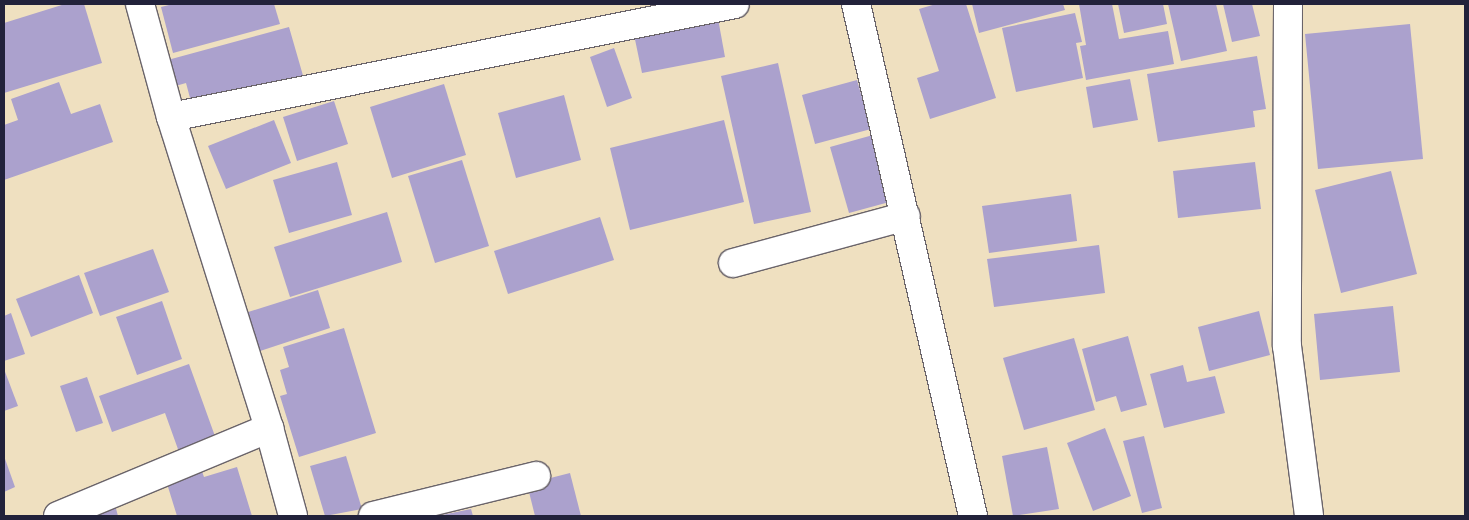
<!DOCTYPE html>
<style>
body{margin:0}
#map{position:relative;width:1469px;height:520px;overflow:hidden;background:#efe0c0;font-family:Delius,sans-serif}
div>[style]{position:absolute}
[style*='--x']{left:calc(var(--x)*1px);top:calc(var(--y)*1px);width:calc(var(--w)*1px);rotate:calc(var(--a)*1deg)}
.building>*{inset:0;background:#aba1cd}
.roads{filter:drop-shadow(1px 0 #6a646a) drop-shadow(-1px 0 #6a646a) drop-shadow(0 1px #6a646a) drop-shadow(0 -1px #6a646a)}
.minor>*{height:28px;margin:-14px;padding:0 14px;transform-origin:14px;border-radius:14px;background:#fff}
span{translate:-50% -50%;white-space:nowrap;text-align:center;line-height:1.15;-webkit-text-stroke:4px #fbf7ec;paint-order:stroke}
.frame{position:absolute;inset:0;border:5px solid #22223b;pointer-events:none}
</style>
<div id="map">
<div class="building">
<div style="clip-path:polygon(65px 4px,84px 4px,102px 63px,4px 93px,4px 23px)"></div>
<div style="clip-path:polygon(173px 4px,274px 4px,280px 24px,173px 53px,161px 7px)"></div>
<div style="clip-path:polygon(936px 4px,966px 4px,996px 98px,930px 119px,917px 78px,939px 71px,919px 9px)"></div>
<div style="clip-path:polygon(972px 4px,1063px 4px,1065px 10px,979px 33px)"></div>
<div style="clip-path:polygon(1079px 4px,1112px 4px,1119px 39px,1168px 31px,1174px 64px,1086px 80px,1080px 46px,1086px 45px)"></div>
<div style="clip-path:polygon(1118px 4px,1163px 4px,1167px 24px,1124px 33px)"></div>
<div style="clip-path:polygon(1168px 4px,1216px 4px,1227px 51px,1181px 61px)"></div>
<div style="clip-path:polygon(1223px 4px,1252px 4px,1260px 36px,1232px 42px)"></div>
<div style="clip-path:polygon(717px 13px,725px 57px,642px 73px,633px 30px)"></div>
<div style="clip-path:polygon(1075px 13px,1082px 42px,1076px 43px,1083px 78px,1016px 92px,1002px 28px)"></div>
<div style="clip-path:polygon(1410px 24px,1423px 159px,1318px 169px,1305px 34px)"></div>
<div style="clip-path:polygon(289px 27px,304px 79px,193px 109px,186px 83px,172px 87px,164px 61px)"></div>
<div style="clip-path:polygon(614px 48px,632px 98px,607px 107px,590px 57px)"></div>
<div style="clip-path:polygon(1257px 56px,1266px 109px,1253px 111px,1255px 127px,1158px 142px,1147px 74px)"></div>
<div style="clip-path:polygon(778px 63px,811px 212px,754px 224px,721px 76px)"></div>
<div style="clip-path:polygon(1130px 79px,1138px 120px,1093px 128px,1086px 87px)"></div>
<div style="clip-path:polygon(857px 80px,871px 129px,815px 144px,802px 95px)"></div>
<div style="clip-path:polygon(59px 82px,71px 114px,100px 104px,113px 142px,4px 180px,4px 125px,18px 120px,11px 99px)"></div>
<div style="clip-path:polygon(444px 84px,466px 155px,392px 178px,370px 107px)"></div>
<div style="clip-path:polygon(564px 95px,581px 160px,516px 178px,498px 113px)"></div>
<div style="clip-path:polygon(334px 101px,348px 144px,297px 161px,283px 117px)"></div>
<div style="clip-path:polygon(274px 120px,291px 163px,226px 189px,208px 146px)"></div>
<div style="clip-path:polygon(724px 120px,744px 202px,630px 230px,610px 148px)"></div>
<div style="clip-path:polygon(873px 135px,893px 201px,849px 213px,830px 147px)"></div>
<div style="clip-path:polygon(462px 160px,489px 246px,435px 263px,408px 176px)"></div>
<div style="clip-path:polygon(337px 162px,352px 215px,289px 233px,273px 180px)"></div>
<div style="clip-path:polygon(1255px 162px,1261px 209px,1178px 218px,1173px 171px)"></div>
<div style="clip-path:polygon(1391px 171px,1417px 274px,1341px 293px,1315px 190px)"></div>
<div style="clip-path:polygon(1071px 194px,1077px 241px,989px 253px,982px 206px)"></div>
<div style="clip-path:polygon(387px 212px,402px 262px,290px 297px,274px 247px)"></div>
<div style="clip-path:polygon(600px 217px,614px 260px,508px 294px,494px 251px)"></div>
<div style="clip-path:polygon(1099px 245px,1105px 293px,994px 307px,987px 259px)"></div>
<div style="clip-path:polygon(153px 249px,169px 292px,100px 316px,84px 273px)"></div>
<div style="clip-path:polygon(79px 275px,93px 313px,31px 337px,16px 299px)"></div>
<div style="clip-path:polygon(318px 290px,330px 328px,254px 353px,242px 314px)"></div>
<div style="clip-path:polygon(162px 301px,182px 359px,137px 375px,116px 317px)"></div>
<div style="clip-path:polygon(1393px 306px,1400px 372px,1320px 380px,1314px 314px)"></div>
<div style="clip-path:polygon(1259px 311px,1270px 355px,1209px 371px,1198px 327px)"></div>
<div style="clip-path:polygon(11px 313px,25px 354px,4px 361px,4px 316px)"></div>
<div style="clip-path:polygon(344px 328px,376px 433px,299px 457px,280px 396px,287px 394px,280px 370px,289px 367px,283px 347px)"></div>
<div style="clip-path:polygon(1128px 336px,1147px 405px,1121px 412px,1116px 396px,1096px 402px,1082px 349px)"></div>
<div style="clip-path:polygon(1074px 338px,1095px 410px,1024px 430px,1003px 358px)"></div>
<div style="clip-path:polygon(189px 364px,216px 439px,179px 452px,165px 413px,112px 432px,99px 396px)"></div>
<div style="clip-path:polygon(1183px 365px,1187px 382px,1215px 376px,1225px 413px,1164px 428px,1150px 374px)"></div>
<div style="clip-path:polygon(4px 369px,18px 406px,4px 411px)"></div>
<div style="clip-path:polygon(87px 377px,103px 423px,76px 432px,60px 386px)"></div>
<div style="clip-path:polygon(1105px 428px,1131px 496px,1093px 511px,1067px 443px)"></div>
<div style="clip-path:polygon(1144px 436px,1162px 508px,1142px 513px,1123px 441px)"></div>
<div style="clip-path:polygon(1047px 447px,1059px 509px,1013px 516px,1002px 456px)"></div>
<div style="clip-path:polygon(4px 456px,15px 487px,4px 492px)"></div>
<div style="clip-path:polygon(346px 456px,362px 509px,325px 516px,310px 466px)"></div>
<div style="clip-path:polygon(199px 463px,204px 477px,237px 467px,252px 516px,177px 516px,164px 474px)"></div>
<div style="clip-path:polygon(570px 473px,581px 516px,535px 516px,527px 484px)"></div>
<div style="clip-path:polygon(114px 501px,118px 516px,76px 516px)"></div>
<div style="clip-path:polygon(471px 509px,473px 516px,442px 516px,442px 515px)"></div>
</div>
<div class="roads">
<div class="minor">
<div style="--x:140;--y:4;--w:117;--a:74.7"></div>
<div style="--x:171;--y:117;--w:326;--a:72.5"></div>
<div style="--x:269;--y:428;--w:91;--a:74.7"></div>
<div style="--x:856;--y:4;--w:525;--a:77.13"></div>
<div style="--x:1288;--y:4;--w:342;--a:90.2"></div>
<div style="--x:1287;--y:346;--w:171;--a:82.6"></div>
<div style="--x:171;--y:117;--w:575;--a:-11.33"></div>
<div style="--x:733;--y:263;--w:179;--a:-15.2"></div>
<div style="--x:58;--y:516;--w:229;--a:-22.6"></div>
<div style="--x:373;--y:516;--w:168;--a:-13.8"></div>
</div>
</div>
<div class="frame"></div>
</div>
